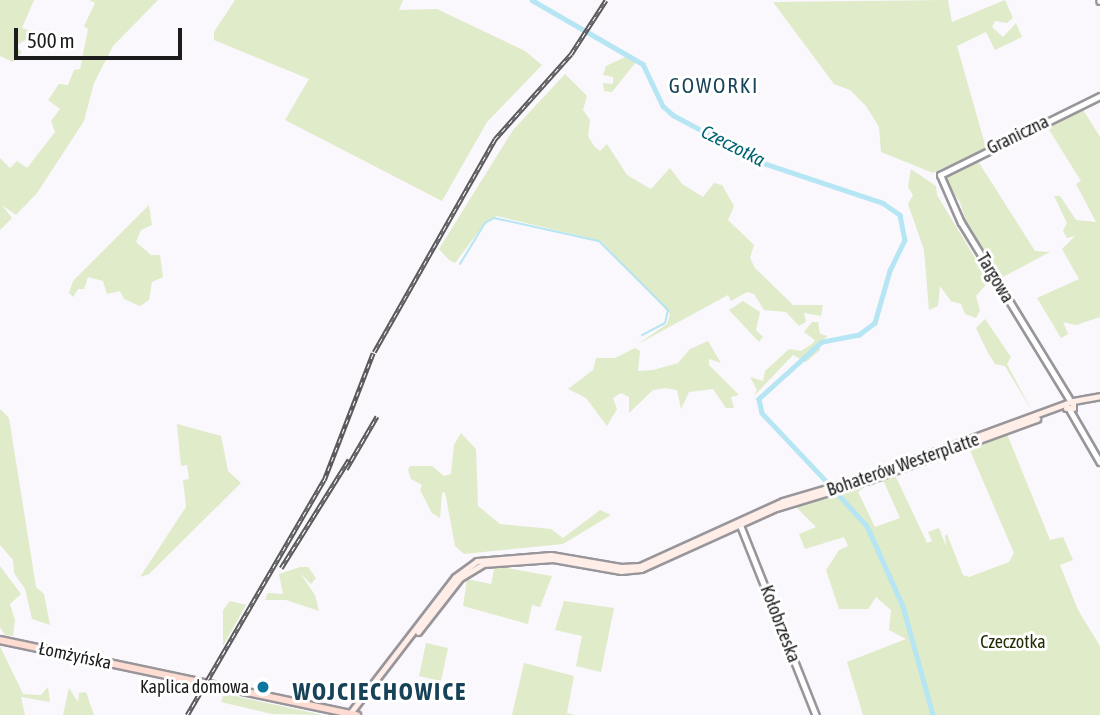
<!DOCTYPE html>
<meta charset="utf-8">
<style>
body{margin:0}
#map{position:relative;width:1100px;height:715px;overflow:hidden;background:#faf8fc;font-family:"Asap Condensed",sans-serif}
div>[style]{position:absolute}
[style*='--x']{left:calc(var(--x)*1px);top:calc(var(--y)*1px);width:calc(var(--w)*1px);rotate:calc(var(--a)*1deg)}
.green>*{inset:0;background:#dfebc9}
.stream>*{height:2px;margin:-1px;padding:0 1px;transform-origin:1px;border-radius:1px;background:#b6e5f3}
.river>*{height:4.5px;margin:-2.25px;padding:0 2.25px;transform-origin:2.25px;border-radius:2.25px;background:#b6e5f3}
.roads{filter:drop-shadow(2px 0 #98969a) drop-shadow(-2px 0 #98969a) drop-shadow(0 2px #98969a) drop-shadow(0 -2px #98969a)}
.tertiary>*{height:4.5px;margin:-2.25px;padding:0 2.25px;transform-origin:2.25px;border-radius:2.25px;background:#fff}
.secondary>*{height:5px;margin:-2.5px;padding:0 2.5px;transform-origin:2.5px;border-radius:2.5px;background:#ffede8}
.primary>*{height:6px;margin:-3px;padding:0 3px;transform-origin:3px;border-radius:3px;background:#ffdcd1}
.rail>*{height:4.5px;margin-top:-2.25px;transform-origin:0;background:repeating-linear-gradient(90deg,#fff 0 5px,#5a595b 0 10px);box-sizing:border-box;border-block:2px solid #5a595b}
.dots>*{width:19px;height:19px;translate:-50% -50%;box-sizing:border-box;border:4px solid #fff;border-radius:50%}
span{translate:-50% -50%;white-space:nowrap;text-align:center;line-height:1.15;-webkit-text-stroke:6px #fff;paint-order:stroke}
.street-label{font-size:18px;color:#1d1c1d}
.park-label{font-size:18px;color:#232e04}
.poi-label{font-size:18px;color:#1d1c1d}
.right{translate:-100% -50%;text-align:right}
.water-label{font-size:19px;color:#026275;font-style:italic}
.quarter-label{font-size:21px;color:#174258;letter-spacing:2px}
.district-label{font-size:24px;color:#174258;font-weight:700;letter-spacing:2px}
.scale{position:absolute;left:14px;top:28px;width:168px;height:32px;box-sizing:border-box;border:4px solid #1d1c1d;border-top:0;padding-left:9px;font-size:21px;line-height:24px;white-space:nowrap;color:#1d1c1d;-webkit-text-stroke:5px #fff;paint-order:stroke}
</style>
<div id="map">
<div class="green">
<div style="clip-path:polygon(0 0,34px 0,22px 28px,37px 33px,15px 46px,22px 52px,13px 62px,0 56px)"></div>
<div style="clip-path:polygon(89px 0,158px 0,113px 46px,94px 83px,84px 121px,37px 193px,16px 215px,2px 205px,12px 218px,0 230px,0 158px,10px 168px,17px 161px,27px 168px,55px 132px,51px 121px,60px 109px,48px 100px,59px 84px,68px 85px,74px 70px,80px 69px,88px 29px,84px 26px,95px 3px)"></div>
<div style="clip-path:polygon(235px 0,403px 0,399px 10px,437px 9px,525px 51px,542px 65px,487px 122px,442px 201px,285px 120px,309px 79px,214px 40px,214px 32px)"></div>
<div style="clip-path:polygon(948px 0,952px 22px,1005px 0,1013px 18px,1007px 23px,995px 21px,992px 27px,1003px 37px,1016px 23px,1022px 37px,995px 50px,986px 32px,957px 46px,986px 148px,933px 173px,881px 152px,879px 127px,866px 106px,850px 90px,834px 84px,773px 2px)"></div>
<div style="clip-path:polygon(627px 56px,636px 62px,612px 92px,604px 91px,603px 83px,613px 84px,613px 77px,603px 75px,606px 66px)"></div>
<div style="clip-path:polygon(565px 74px,587px 96px,583px 110px,590px 120px,588px 136px,594px 146px,600px 151px,607px 144px,627px 175px,651px 189px,670px 168px,682px 184px,703px 197px,714px 183px,722px 185px,734px 206px,728px 220px,754px 245px,750px 258px,755px 268px,793px 305px,823px 305px,821px 316px,804px 313px,806px 322px,799px 326px,786px 312px,764px 310px,754px 294px,747px 292px,731px 301px,728px 295px,638px 344px,667px 324px,670px 314px,601px 241px,497px 216px,485px 223px,455px 263px,449px 260px,439px 249px,513px 130px)"></div>
<div style="clip-path:polygon(1082px 108px,1100px 137px,1100px 317px,1076px 325px,1063px 322px,1068px 334px,1061px 338px,1037px 298px,1079px 279px,1062px 249px,1075px 236px,1067px 238px,1063px 231px,1067px 223px,1054px 196px,1060px 196px,1076px 220px,1096px 222px,1076px 184px,1081px 181px,1046px 125px)"></div>
<div style="clip-path:polygon(976px 158px,1035px 251px,1050px 252px,999px 279px,969px 231px,960px 202px,943px 179px,948px 172px)"></div>
<div style="clip-path:polygon(911px 169px,936px 186px,937px 195px,989px 281px,976px 296px,980px 311px,976px 318px,965px 314px,961px 304px,951px 301px,940px 286px,938px 306px,929px 310px,924px 250px,908px 204px,913px 195px,908px 187px)"></div>
<div style="clip-path:polygon(149px 205px,152px 225px,141px 230px,136px 242px,151px 255px,160px 255px,163px 277px,152px 282px,149px 300px,140px 306px,124px 299px,120px 291px,107px 294px,103px 281px,88px 277px,84px 289px,78px 289px,73px 297px,69px 293px,73px 281px)"></div>
<div style="clip-path:polygon(743px 301px,760px 312px,756px 330px,763px 337px,759px 342px,729px 310px)"></div>
<div style="clip-path:polygon(985px 319px,1011px 357px,1007px 364px,1032px 411px,1005px 366px,995px 364px,988px 353px,976px 328px)"></div>
<div style="clip-path:polygon(812px 322px,818px 322px,820px 334px,828px 336px,819px 343px,820px 350px,806px 362px,793px 355px,754px 396px,757px 390px,750px 377px,763px 381px,765px 371px,789px 349px,801px 351px,812px 344px,815px 340px,804px 332px)"></div>
<div style="clip-path:polygon(708px 341px,721px 363px,709px 359px,709px 365px,739px 395px,731px 397px,734px 408px,726px 408px,713px 389px,689px 392px,681px 409px,677px 390px,665px 388px,653px 390px,629px 413px,629px 397px,621px 393px,613px 398px,617px 409px,607px 426px,586px 398px,568px 389px,593px 370px,596px 358px,615px 358px,635px 348px,640px 351px,638px 371px,653px 370px,678px 363px,690px 349px)"></div>
<div style="clip-path:polygon(0 409px,9px 418px,36px 587px,44px 594px,50px 625px,32px 619px,25px 589px,14px 573px,13px 560px,0 545px)"></div>
<div style="clip-path:polygon(177px 424px,221px 436px,228px 471px,241px 483px,149px 574px,140px 577px,186px 507px,183px 480px,189px 479px,187px 465px,181px 466px)"></div>
<div style="clip-path:polygon(461px 433px,476px 449px,478px 506px,500px 524px,551px 529px,563px 538px,600px 510px,611px 515px,563px 544px,464px 554px,455px 546px,445px 492px,442px 493px,440px 518px,432px 513px,420px 490px,422px 485px,411px 479px,408px 470px,410px 466px,432px 466px,444px 476px,451px 474px,454px 445px)"></div>
<div style="clip-path:polygon(1007px 434px,1050px 540px,1063px 537px,1073px 560px,1060px 565px,1078px 610px,1100px 646px,1100px 715px,863px 715px,847px 662px,906px 639px,889px 630px,891px 610px,876px 597px,868px 609px,839px 609px,826px 570px,839px 550px,848px 546px,844px 537px,805px 549px,799px 534px,816px 527px,796px 507px,785px 509px,869px 484px,858px 492px,875px 527px,900px 518px,884px 482px,877px 481px,895px 475px,927px 543px,932px 541px,928px 532px,939px 528px,946px 546px,945px 536px,947px 534px,963px 575px,969px 577px,1009px 562px,1014px 553px,969px 448px)"></div>
<div style="clip-path:polygon(0 566px,21px 594px,10px 604px,15px 620px,13px 636px,5px 635px,0 627px)"></div>
<div style="clip-path:polygon(495px 566px,552px 576px,540px 607px,532px 605px,528px 624px,463px 606px,467px 579px,491px 584px)"></div>
<div style="clip-path:polygon(300px 567px,308px 567px,316px 578px,311px 584px,300px 573px,315px 595px,319px 611px,286px 600px,265px 600px,268px 593px,283px 594px,279px 574px)"></div>
<div style="clip-path:polygon(230px 601px,246px 605px,223px 646px,223px 610px)"></div>
<div style="clip-path:polygon(564px 601px,614px 608px,601px 672px,576px 666px,582px 636px,555px 630px)"></div>
<div style="clip-path:polygon(426px 643px,448px 648px,441px 681px,419px 676px)"></div>
<div style="clip-path:polygon(0 646px,23px 694px,41px 695px,48px 687px,50px 702px,21px 697px,25px 715px,0 715px)"></div>
<div style="clip-path:polygon(524px 663px,574px 676px,567px 713px,575px 715px,512px 715px)"></div>
<div style="clip-path:polygon(69px 688px,78px 702px,79px 693px,86px 692px,94px 715px,63px 715px)"></div>
<div style="clip-path:polygon(224px 693px,244px 698px,323px 715px,272px 714px,221px 702px)"></div>
</div>
<div class="stream">
<div style="--x:460;--y:264;--w:48;--a:-58.6"></div>
<div style="--x:485;--y:223;--w:10;--a:-29"></div>
<div style="--x:494;--y:218;--w:107;--a:12.4"></div>
<div style="--x:599;--y:241;--w:98;--a:45"></div>
<div style="--x:668;--y:310;--w:13;--a:103"></div>
<div style="--x:665;--y:323;--w:26;--a:152"></div>
</div>
<div class="river">
<div style="--x:532;--y:0;--w:128;--a:30"></div>
<div style="--x:643;--y:64;--w:47;--a:64.5"></div>
<div style="--x:663;--y:106;--w:13;--a:42"></div>
<div style="--x:673;--y:115;--w:102;--a:28.1"></div>
<div style="--x:763;--y:163;--w:126;--a:18.4"></div>
<div style="--x:883;--y:203;--w:21;--a:35"></div>
<div style="--x:900;--y:215;--w:25;--a:79"></div>
<div style="--x:905;--y:240;--w:34;--a:116"></div>
<div style="--x:890;--y:271;--w:54;--a:106.1"></div>
<div style="--x:875;--y:323;--w:20;--a:143"></div>
<div style="--x:859;--y:335;--w:38;--a:169"></div>
<div style="--x:822;--y:342;--w:85;--a:137.9"></div>
<div style="--x:759;--y:399;--w:14;--a:78"></div>
<div style="--x:762;--y:413;--w:98;--a:46.7"></div>
<div style="--x:837;--y:493;--w:45;--a:47.7"></div>
<div style="--x:867;--y:526;--w:88;--a:65.8"></div>
<div style="--x:903;--y:606;--w:113;--a:74.6"></div>
</div>
<div class="roads">
<div class="tertiary">
<div style="--x:1100;--y:0;--w:1;--a:90"></div>
<div style="--x:1069;--y:399;--w:206;--a:-121.5"></div>
<div style="--x:961;--y:223;--w:52;--a:-113.6"></div>
<div style="--x:940;--y:175;--w:178;--a:-26.3"></div>
<div style="--x:1070;--y:410;--w:60;--a:60"></div>
<div style="--x:740;--y:524;--w:206;--a:68.3"></div>
</div>
<div class="secondary">
<div style="--x:1073;--y:401;--w:27;--a:-10"></div>
<div style="--x:418;--y:632;--w:68;--a:-52.1"></div>
<div style="--x:460;--y:578;--w:27;--a:-31"></div>
<div style="--x:483;--y:564;--w:70;--a:-4.1"></div>
<div style="--x:553;--y:559;--w:69;--a:10"></div>
<div style="--x:621;--y:571;--w:20;--a:-6"></div>
<div style="--x:641;--y:569;--w:148;--a:-24.3"></div>
<div style="--x:776;--y:508;--w:97;--a:-16.8"></div>
<div style="--x:869;--y:480;--w:179;--a:-20"></div>
<div style="--x:351;--y:712;--w:170;--a:-52.4"></div>
<div style="--x:455;--y:577;--w:27;--a:-36"></div>
<div style="--x:477;--y:561;--w:74;--a:-4.6"></div>
<div style="--x:551;--y:555;--w:71;--a:9.7"></div>
<div style="--x:621;--y:567;--w:19;--a:-3"></div>
<div style="--x:640;--y:566;--w:157;--a:-24.4"></div>
<div style="--x:783;--y:501;--w:89;--a:-16.4"></div>
<div style="--x:868;--y:476;--w:218;--a:-20.1"></div>
<div style="--x:1073;--y:401;--w:7;--a:90"></div>
<div style="--x:1073;--y:408;--w:7;--a:180"></div>
</div>
<div class="primary">
<div style="--x:0;--y:640;--w:365;--a:11.9"></div>
</div>
</div>
<div class="rail">
<div style="--x:374;--y:352;--w:245;--a:-60.4"></div>
<div style="--x:495;--y:139;--w:114;--a:-48.2"></div>
<div style="--x:571;--y:54;--w:64;--a:-57.1"></div>
<div style="--x:346;--y:469;--w:61;--a:-59.7"></div>
<div style="--x:281;--y:568;--w:128;--a:-58"></div>
<div style="--x:187;--y:715;--w:272;--a:-59.8"></div>
<div style="--x:324;--y:480;--w:136;--a:-68.9"></div>
</div>
<div class="dots">
<div style="left:263px;top:687px;background:#0c76a1"></div>
</div>
<div class="street-label">
<span style="left:1018px;top:135px;rotate:-26deg">Graniczna</span>
<span style="left:995px;top:278px;rotate:59deg">Targowa</span>
<span style="left:903px;top:465px;rotate:-19deg">Bohaterów Westerplatte</span>
<span style="left:780px;top:624px;rotate:69deg">Kołobrzeska</span>
<span style="left:75px;top:656px;rotate:12deg">Łomżyńska</span>
</div>
<div class="park-label">
<span style="left:1013px;top:642px">Czeczotka</span>
</div>
<div class="poi-label">
<span class="right" style="left:249px;top:687px">Kaplica domowa</span>
</div>
<div class="water-label">
<span style="left:733px;top:146px;rotate:27deg">Czeczotka</span>
</div>
<div class="quarter-label">
<span style="left:714px;top:85px">GOWORKI</span>
</div>
<div class="district-label">
<span style="left:380px;top:692px">WOJCIECHOWICE</span>
</div>
<div class="scale">500 m</div>
</div>
